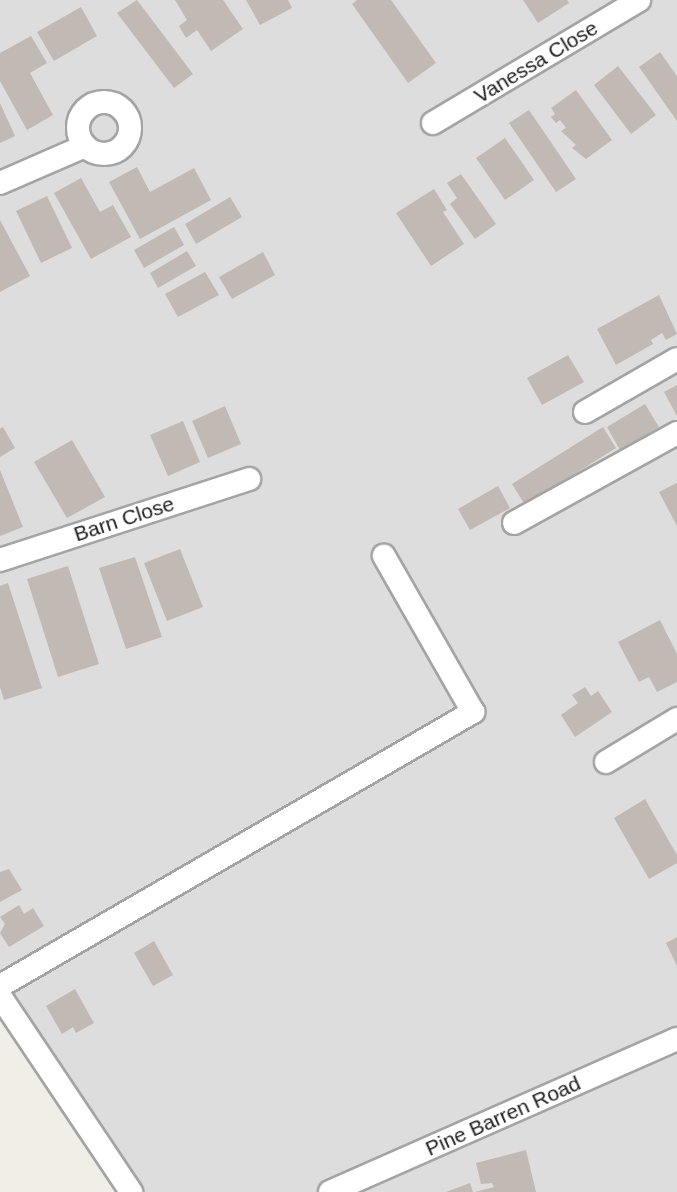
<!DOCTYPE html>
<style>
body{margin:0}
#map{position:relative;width:677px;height:1192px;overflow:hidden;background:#f1ede7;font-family:Arial,sans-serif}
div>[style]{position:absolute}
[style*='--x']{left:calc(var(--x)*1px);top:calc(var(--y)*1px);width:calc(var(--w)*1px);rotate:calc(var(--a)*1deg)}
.residential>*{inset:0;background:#deddde}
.building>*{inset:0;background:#c1b9b4}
.roads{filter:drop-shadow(2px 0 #a4a4a4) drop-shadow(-2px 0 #a4a4a4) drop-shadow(0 2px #a4a4a4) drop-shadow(0 -2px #a4a4a4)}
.minor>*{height:22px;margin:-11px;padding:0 11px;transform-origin:11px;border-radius:11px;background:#fff}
.minor>.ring{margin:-11px;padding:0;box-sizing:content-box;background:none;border:22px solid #fff;border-radius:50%}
span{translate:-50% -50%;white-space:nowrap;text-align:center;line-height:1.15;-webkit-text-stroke:4.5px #fff;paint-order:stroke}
.street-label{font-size:21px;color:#202020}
</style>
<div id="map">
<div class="residential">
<div style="clip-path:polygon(0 0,677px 0,677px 1192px,120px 1192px,0 1012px)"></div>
</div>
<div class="building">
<div style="clip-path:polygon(137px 0,193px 74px,174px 88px,117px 13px)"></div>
<div style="clip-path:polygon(175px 0,223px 0,243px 29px,211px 51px,197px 30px,186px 38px,179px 26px,187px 20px)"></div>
<div style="clip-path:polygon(246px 0,288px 0,292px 8px,260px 25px)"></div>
<div style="clip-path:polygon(357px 0,391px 0,436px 63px,408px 83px,352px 4px)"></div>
<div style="clip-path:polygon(523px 0,567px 0,569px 3px,538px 23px)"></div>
<div style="clip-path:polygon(81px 7px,97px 36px,54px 61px,37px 32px)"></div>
<div style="clip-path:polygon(31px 36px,47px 63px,30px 73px,53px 115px,27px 130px,0 81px,0 53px)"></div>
<div style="clip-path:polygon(660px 52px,677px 76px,677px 121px,639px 67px)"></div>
<div style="clip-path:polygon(618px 66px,656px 115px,631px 134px,594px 85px)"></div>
<div style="clip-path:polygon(576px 90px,612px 140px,586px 159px,572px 148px,576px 145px,561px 131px,566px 128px,560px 120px,556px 123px,551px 117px,555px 114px,551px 108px)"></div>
<div style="clip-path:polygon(0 103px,15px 136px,0 143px)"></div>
<div style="clip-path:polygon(529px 110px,576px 179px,556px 192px,509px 123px)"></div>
<div style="clip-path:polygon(505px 138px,534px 180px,505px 200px,476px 158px)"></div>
<div style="clip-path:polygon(137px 167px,150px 192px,194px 168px,211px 200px,140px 239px,109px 182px)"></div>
<div style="clip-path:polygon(461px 174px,496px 224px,475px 239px,450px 204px,457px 198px,447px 183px)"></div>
<div style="clip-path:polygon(81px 178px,100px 212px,113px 205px,131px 237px,91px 259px,54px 193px)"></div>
<div style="clip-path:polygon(434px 189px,447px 210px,443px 212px,464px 244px,431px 266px,396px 213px)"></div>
<div style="clip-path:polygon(47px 196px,72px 248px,41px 263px,16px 211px)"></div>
<div style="clip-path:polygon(230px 197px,242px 217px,196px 244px,185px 224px)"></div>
<div style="clip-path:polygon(0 220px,30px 276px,0 292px)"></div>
<div style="clip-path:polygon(174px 227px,184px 245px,144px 268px,134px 250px)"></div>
<div style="clip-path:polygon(187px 251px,196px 266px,158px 288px,150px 273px)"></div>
<div style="clip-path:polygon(263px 252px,275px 275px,232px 299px,219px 277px)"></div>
<div style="clip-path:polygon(205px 272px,219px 295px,178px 317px,165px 294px)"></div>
<div style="clip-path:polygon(659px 295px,677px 334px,666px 340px,662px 333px,651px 340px,653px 344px,616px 365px,597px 329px)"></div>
<div style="clip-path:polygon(568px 355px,584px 382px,542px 405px,527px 378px)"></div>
<div style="clip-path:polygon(677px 385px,677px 416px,664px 392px)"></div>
<div style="clip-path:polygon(645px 404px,659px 427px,620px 450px,607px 427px)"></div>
<div style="clip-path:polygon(225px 406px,241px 444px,208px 458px,192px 421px)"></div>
<div style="clip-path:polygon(183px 421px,200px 462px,168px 476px,150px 435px)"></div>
<div style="clip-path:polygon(3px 427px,15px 448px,0 457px,0 429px)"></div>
<div style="clip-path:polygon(603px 427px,616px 448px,525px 505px,512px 484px)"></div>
<div style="clip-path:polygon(72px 440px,105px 497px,67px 518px,34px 462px)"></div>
<div style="clip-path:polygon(0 470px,23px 527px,0 536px)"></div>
<div style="clip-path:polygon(677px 483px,677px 526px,659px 492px)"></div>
<div style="clip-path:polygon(498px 486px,510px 508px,470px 530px,458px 509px)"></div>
<div style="clip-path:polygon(180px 549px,203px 607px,167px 621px,144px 563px)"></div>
<div style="clip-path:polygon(135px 557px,162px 637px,126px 649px,99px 568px)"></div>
<div style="clip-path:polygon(68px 566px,99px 664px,58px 677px,27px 579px)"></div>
<div style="clip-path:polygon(8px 583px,42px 688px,4px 700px,0 687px,0 586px)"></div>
<div style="clip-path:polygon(660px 620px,677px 654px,677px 682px,657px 692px,649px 677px,639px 682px,618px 642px)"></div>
<div style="clip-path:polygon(585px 687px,591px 696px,598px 691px,612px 712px,575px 737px,561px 715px,578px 703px,572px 695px)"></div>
<div style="clip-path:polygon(645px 799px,677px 855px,677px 863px,649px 879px,614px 818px)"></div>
<div style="clip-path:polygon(9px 869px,22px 890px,0 902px,0 872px)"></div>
<div style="clip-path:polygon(19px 905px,24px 914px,33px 908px,44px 926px,9px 947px,0 933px,5px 924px,0 917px)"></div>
<div style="clip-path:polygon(677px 937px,677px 966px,666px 943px)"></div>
<div style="clip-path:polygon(154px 941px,173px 975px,153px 986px,134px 953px)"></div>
<div style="clip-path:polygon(75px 989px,94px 1023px,76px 1033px,73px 1027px,62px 1034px,46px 1006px)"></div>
<div style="clip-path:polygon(526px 1150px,536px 1192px,475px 1192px,494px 1187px,492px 1183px,481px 1184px,476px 1163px)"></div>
<div style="clip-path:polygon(470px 1183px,473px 1192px,446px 1192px)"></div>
</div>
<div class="roads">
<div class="minor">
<div class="ring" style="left:78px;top:102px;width:30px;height:30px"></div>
<div style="--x:433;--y:123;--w:240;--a:-30.8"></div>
<div style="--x:0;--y:183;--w:93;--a:-23.5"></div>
<div style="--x:585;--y:412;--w:106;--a:-29.9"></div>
<div style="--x:514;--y:523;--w:186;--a:-28.9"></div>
<div style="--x:0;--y:560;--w:262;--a:-18"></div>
<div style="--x:606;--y:762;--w:83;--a:-31.2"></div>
<div style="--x:0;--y:986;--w:547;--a:-30.08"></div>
<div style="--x:473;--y:712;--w:180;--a:-119.7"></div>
<div style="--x:0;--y:996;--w:236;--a:56.2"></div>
<div style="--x:330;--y:1192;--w:379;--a:-23.8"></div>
</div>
</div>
<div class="street-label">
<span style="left:536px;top:62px;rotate:-31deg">Vanessa Close</span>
<span style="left:124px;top:519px;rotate:-18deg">Barn Close</span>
<span style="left:503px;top:1116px;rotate:-24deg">Pine Barren Road</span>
</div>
</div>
